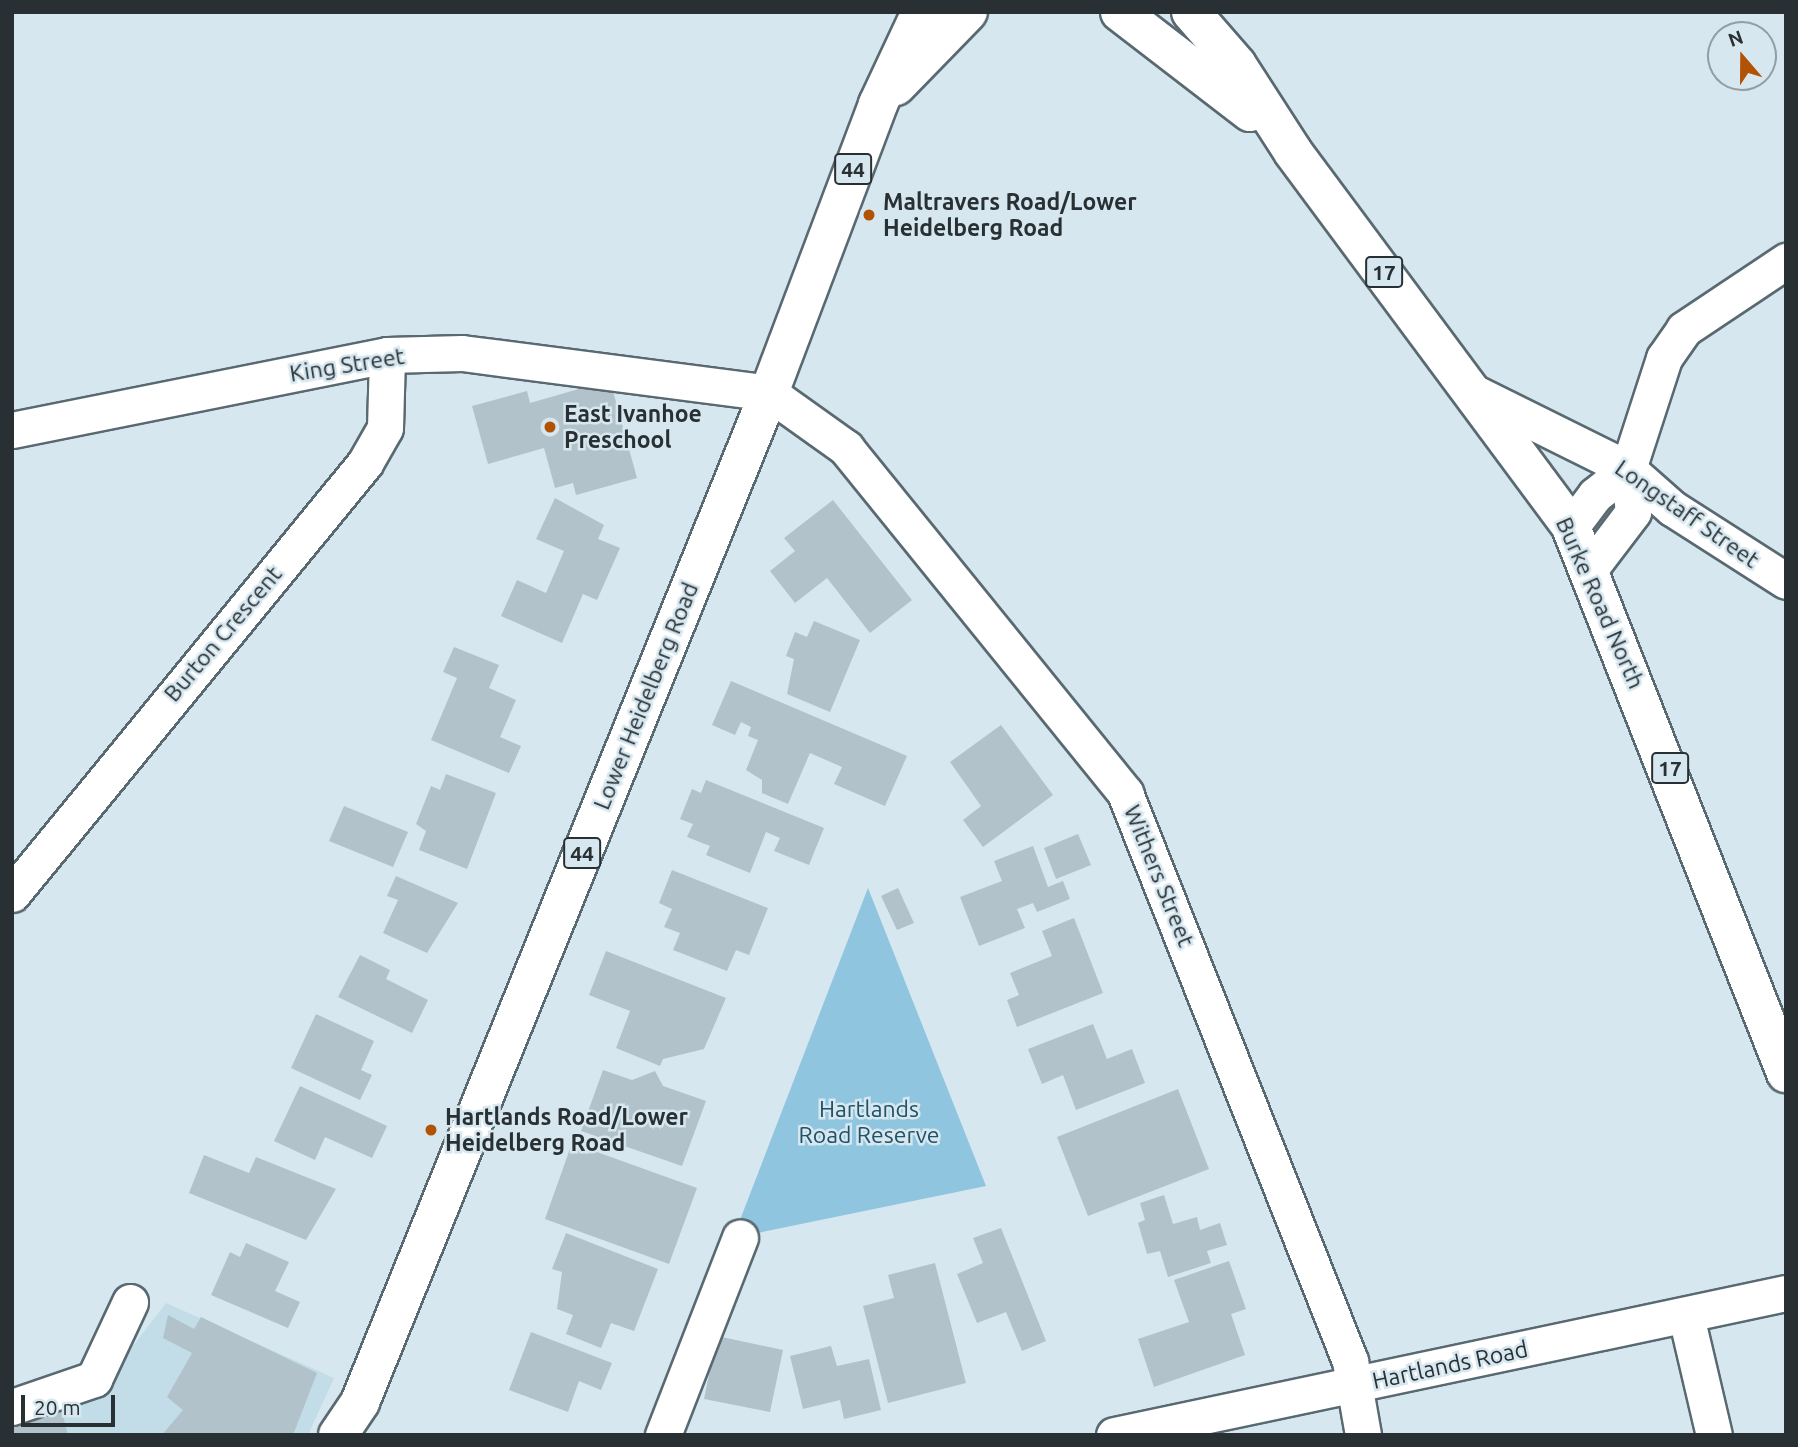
<!DOCTYPE html>
<style>
body{margin:0}
#map{position:relative;width:1798px;height:1447px;overflow:hidden;background:#d6e7f0;font-family:Ubuntu,sans-serif}
div>[style]{position:absolute}
[style*='--x']{left:calc(var(--x)*1px);top:calc(var(--y)*1px);width:calc(var(--w)*1px);rotate:calc(var(--a)*1deg)}
.built>*{inset:0;background:#c2dce8}
.green>*{inset:0;background:#90c5df}
.building>*{inset:0;background:#b1c2cb}
.roads{filter:drop-shadow(2px 0 #596971) drop-shadow(-2px 0 #596971) drop-shadow(0 2px #596971) drop-shadow(0 -2px #596971)}
.minor>*{height:35px;margin:-17.5px;padding:0 17.5px;transform-origin:17.5px;border-radius:17.5px;background:#fff}
.major>*{height:38px;margin:-19px;padding:0 19px;transform-origin:19px;border-radius:19px;background:#fff}
.dots>*{width:19px;height:19px;translate:-50% -50%;box-sizing:border-box;border:4px solid #d6e7f0;border-radius:50%}
span{translate:-50% -50%;white-space:nowrap;text-align:center;line-height:1.15;-webkit-text-stroke:5px #d6e7f0;paint-order:stroke}
.shield-label span{padding:2px 5px;background:#d6e7f0;border:2px solid;border-radius:5px;-webkit-text-stroke-width:0}
.shield-label{font-size:21px;color:#293033;font-weight:700}
.poi-label{font-size:23px;color:#293033;font-weight:700}
.left{translate:0 -50%;text-align:left}
.street-label{font-size:23px;color:#293033}
.park-label{font-size:23px;color:#205166}
.frame{position:absolute;inset:0;border:14px solid #293033;pointer-events:none}
.north{position:absolute;left:1707px;top:21px;width:70px;height:70px;box-sizing:border-box;background:#d6e7f0;border:2px solid #919ea4;border-radius:50%;rotate:340deg;font-size:19px;font-weight:700;line-height:28px;text-align:center;color:#293033}
.north::after{content:'';display:block;margin:auto;width:24px;height:32px;background:#b15204;clip-path:polygon(50% 0,100% 100%,50% 72%,0 100%)}
.scale{position:absolute;left:21px;top:1395px;width:94px;height:32px;box-sizing:border-box;border:4px solid #293033;border-top:0;padding-left:9px;font-size:21px;line-height:24px;white-space:nowrap;color:#293033;-webkit-text-stroke:5px #d6e7f0;paint-order:stroke}
</style>
<div id="map">
<div class="built">
<div style="clip-path:polygon(166px 1303px,334px 1378px,308px 1435px,12px 1435px,104px 1384px)"></div>
</div>
<div class="green">
<div style="clip-path:polygon(868px 888px,986px 1186px,733px 1238px)"></div>
</div>
<div class="building">
<div style="clip-path:polygon(610px 380px,637px 478px,576px 495px,573px 483px,555px 488px,544px 448px,488px 464px,472px 406px,527px 391px,530px 403px)"></div>
<div style="clip-path:polygon(555px 498px,604px 525px,598px 539px,620px 548px,597px 600px,583px 594px,562px 643px,501px 616px,517px 580px,546px 593px,564px 551px,536px 539px)"></div>
<div style="clip-path:polygon(833px 500px,912px 600px,870px 633px,827px 578px,795px 603px,770px 571px,795px 551px,784px 538px)"></div>
<div style="clip-path:polygon(814px 621px,860px 640px,830px 712px,787px 694px,794px 659px,786px 656px,795px 632px,807px 637px)"></div>
<div style="clip-path:polygon(454px 647px,499px 665px,489px 688px,516px 700px,500px 737px,521px 746px,509px 773px,431px 740px,457px 678px,443px 672px)"></div>
<div style="clip-path:polygon(731px 681px,907px 756px,885px 806px,834px 784px,842px 767px,810px 753px,788px 804px,762px 793px,762px 780px,746px 770px,758px 740px,748px 736px,751px 727px,741px 722px,735px 735px,712px 725px)"></div>
<div style="clip-path:polygon(1001px 725px,1053px 795px,983px 847px,963px 820px,981px 806px,950px 762px)"></div>
<div style="clip-path:polygon(446px 774px,496px 793px,467px 869px,419px 850px,426px 831px,416px 824px,431px 786px,440px 790px)"></div>
<div style="clip-path:polygon(706px 780px,824px 828px,809px 865px,774px 851px,780px 838px,766px 832px,750px 873px,706px 855px,710px 846px,687px 837px,693px 824px,680px 819px,692px 789px,701px 793px)"></div>
<div style="clip-path:polygon(344px 806px,408px 832px,393px 867px,329px 841px)"></div>
<div style="clip-path:polygon(1078px 834px,1091px 865px,1056px 879px,1044px 848px)"></div>
<div style="clip-path:polygon(1033px 846px,1048px 887px,1063px 881px,1070px 899px,1037px 912px,1033px 903px,1017px 909px,1025px 928px,979px 946px,960px 897px,1002px 881px,994px 861px)"></div>
<div style="clip-path:polygon(672px 870px,768px 908px,749px 955px,736px 950px,727px 971px,673px 950px,680px 933px,664px 927px,672px 909px,659px 903px)"></div>
<div style="clip-path:polygon(396px 876px,458px 903px,427px 953px,383px 933px,398px 900px,387px 896px)"></div>
<div style="clip-path:polygon(898px 888px,914px 923px,897px 930px,881px 896px)"></div>
<div style="clip-path:polygon(1074px 918px,1103px 993px,1017px 1027px,1007px 1000px,1019px 995px,1010px 973px,1052px 956px,1042px 931px)"></div>
<div style="clip-path:polygon(606px 951px,726px 998px,704px 1049px,663px 1059px,660px 1066px,616px 1048px,630px 1011px,589px 995px)"></div>
<div style="clip-path:polygon(360px 955px,390px 970px,386px 979px,428px 1000px,412px 1033px,338px 997px)"></div>
<div style="clip-path:polygon(316px 1014px,374px 1041px,361px 1070px,372px 1075px,360px 1100px,291px 1068px)"></div>
<div style="clip-path:polygon(1093px 1024px,1107px 1059px,1132px 1049px,1145px 1083px,1076px 1110px,1063px 1075px,1042px 1084px,1028px 1049px)"></div>
<div style="clip-path:polygon(603px 1070px,632px 1080px,655px 1071px,663px 1086px,706px 1101px,682px 1166px,581px 1131px)"></div>
<div style="clip-path:polygon(300px 1086px,387px 1126px,372px 1158px,325px 1137px,315px 1160px,274px 1141px)"></div>
<div style="clip-path:polygon(1178px 1089px,1209px 1169px,1088px 1216px,1057px 1137px)"></div>
<div style="clip-path:polygon(572px 1143px,697px 1188px,669px 1264px,545px 1219px)"></div>
<div style="clip-path:polygon(204px 1155px,249px 1173px,256px 1157px,336px 1189px,306px 1240px,189px 1193px)"></div>
<div style="clip-path:polygon(1164px 1195px,1173px 1224px,1197px 1217px,1200px 1230px,1220px 1223px,1227px 1245px,1207px 1251px,1211px 1263px,1168px 1277px,1160px 1251px,1147px 1254px,1138px 1223px,1145px 1220px,1140px 1203px)"></div>
<div style="clip-path:polygon(1001px 1228px,1046px 1341px,1022px 1351px,1006px 1312px,977px 1323px,957px 1274px,983px 1263px,973px 1238px)"></div>
<div style="clip-path:polygon(566px 1233px,658px 1269px,634px 1331px,611px 1323px,601px 1348px,566px 1334px,573px 1315px,557px 1309px,562px 1272px,552px 1269px)"></div>
<div style="clip-path:polygon(246px 1243px,289px 1262px,275px 1291px,300px 1302px,288px 1328px,211px 1295px,230px 1252px,240px 1257px)"></div>
<div style="clip-path:polygon(1229px 1261px,1246px 1309px,1231px 1314px,1245px 1355px,1154px 1387px,1138px 1339px,1189px 1322px,1174px 1280px)"></div>
<div style="clip-path:polygon(935px 1263px,966px 1383px,888px 1403px,863px 1306px,894px 1298px,888px 1275px)"></div>
<div style="clip-path:polygon(168px 1315px,194px 1329px,201px 1317px,317px 1373px,293px 1435px,162px 1435px,183px 1410px,167px 1397px,192px 1353px,163px 1338px)"></div>
<div style="clip-path:polygon(531px 1332px,612px 1363px,601px 1390px,579px 1381px,568px 1412px,509px 1390px)"></div>
<div style="clip-path:polygon(717px 1336px,783px 1350px,770px 1412px,704px 1399px)"></div>
<div style="clip-path:polygon(831px 1346px,837px 1366px,869px 1359px,881px 1410px,844px 1419px,840px 1400px,803px 1409px,790px 1356px)"></div>
<div style="clip-path:polygon(60px 1404px,68px 1435px,12px 1435px,12px 1417px)"></div>
</div>
<div class="roads">
<div class="minor">
<div style="--x:1475;--y:393;--w:171;--a:26.4"></div>
<div style="--x:1628;--y:469;--w:59;--a:41.6"></div>
<div style="--x:1672;--y:508;--w:135;--a:32.6"></div>
<div style="--x:12;--y:430;--w:382;--a:-11.3"></div>
<div style="--x:387;--y:355;--w:75;--a:-1.5"></div>
<div style="--x:462;--y:353;--w:310;--a:7.4"></div>
<div style="--x:769;--y:393;--w:95;--a:35.5"></div>
<div style="--x:846;--y:448;--w:444;--a:51"></div>
<div style="--x:1125;--y:793;--w:611;--a:68.39"></div>
<div style="--x:1350;--y:1361;--w:75;--a:80"></div>
<div style="--x:1571;--y:527;--w:40;--a:-53"></div>
<div style="--x:1595;--y:495;--w:42;--a:-38.2"></div>
<div style="--x:1589;--y:570;--w:73;--a:-52.8"></div>
<div style="--x:1633;--y:512;--w:43;--a:-96.6"></div>
<div style="--x:1628;--y:469;--w:117;--a:-72"></div>
<div style="--x:1664;--y:358;--w:35;--a:-55"></div>
<div style="--x:1684;--y:329;--w:123;--a:-33.7"></div>
<div style="--x:12;--y:894;--w:557;--a:-50.68"></div>
<div style="--x:365;--y:463;--w:40;--a:-60.3"></div>
<div style="--x:385;--y:428;--w:73;--a:-88.4"></div>
<div style="--x:1686;--y:1316;--w:122;--a:76.8"></div>
<div style="--x:12;--y:1407;--w:87;--a:-18.9"></div>
<div style="--x:94;--y:1379;--w:85;--a:-64.9"></div>
<div style="--x:663;--y:1435;--w:212;--a:-68.7"></div>
<div style="--x:1114;--y:1435;--w:687;--a:-11.93"></div>
</div>
<div class="major">
<div style="--x:1120;--y:12;--w:164;--a:37.6"></div>
<div style="--x:1191;--y:12;--w:70;--a:49"></div>
<div style="--x:1237;--y:65;--w:103;--a:57.2"></div>
<div style="--x:1293;--y:152;--w:467;--a:53.4"></div>
<div style="--x:1571;--y:527;--w:587;--a:68.51"></div>
<div style="--x:896;--y:86;--w:103;--a:-45.8"></div>
<div style="--x:338;--y:1435;--w:40;--a:-56"></div>
<div style="--x:360;--y:1402;--w:1089;--a:-67.93"></div>
<div style="--x:769;--y:393;--w:309;--a:-69.3"></div>
<div style="--x:878;--y:104;--w:102;--a:-64.9"></div>
</div>
</div>
<div class="dots">
<div style="left:869px;top:215px;background:#b15204"></div>
<div style="left:550px;top:427px;background:#b15204"></div>
<div style="left:431px;top:1130px;background:#b15204"></div>
</div>
<div class="shield-label">
<span style="left:853px;top:169px">44</span>
<span style="left:1384px;top:272px">17</span>
<span style="left:1670px;top:768px">17</span>
<span style="left:582px;top:853px">44</span>
</div>
<div class="poi-label">
<span class="left" style="left:883px;top:215px">Maltravers Road/Lower<br>Heidelberg Road</span>
<span class="left" style="left:564px;top:427px">East Ivanhoe<br>Preschool</span>
<span class="left" style="left:445px;top:1130px">Hartlands Road/Lower<br>Heidelberg Road</span>
</div>
<div class="street-label">
<span style="left:347px;top:365px;rotate:-9deg">King Street</span>
<span style="left:1687px;top:514px;rotate:35deg">Longstaff Street</span>
<span style="left:1600px;top:603px;rotate:66deg">Burke Road North</span>
<span style="left:223px;top:634px;rotate:-50deg">Burton Crescent</span>
<span style="left:646px;top:696px;rotate:-68deg">Lower Heidelberg Road</span>
<span style="left:1159px;top:876px;rotate:68deg">Withers Street</span>
<span style="left:1450px;top:1365px;rotate:-12deg">Hartlands Road</span>
</div>
<div class="park-label">
<span style="left:869px;top:1122px">Hartlands<br>Road Reserve</span>
</div>
<div class="frame"></div>
<div class="north">N</div>
<div class="scale">20 m</div>
</div>
